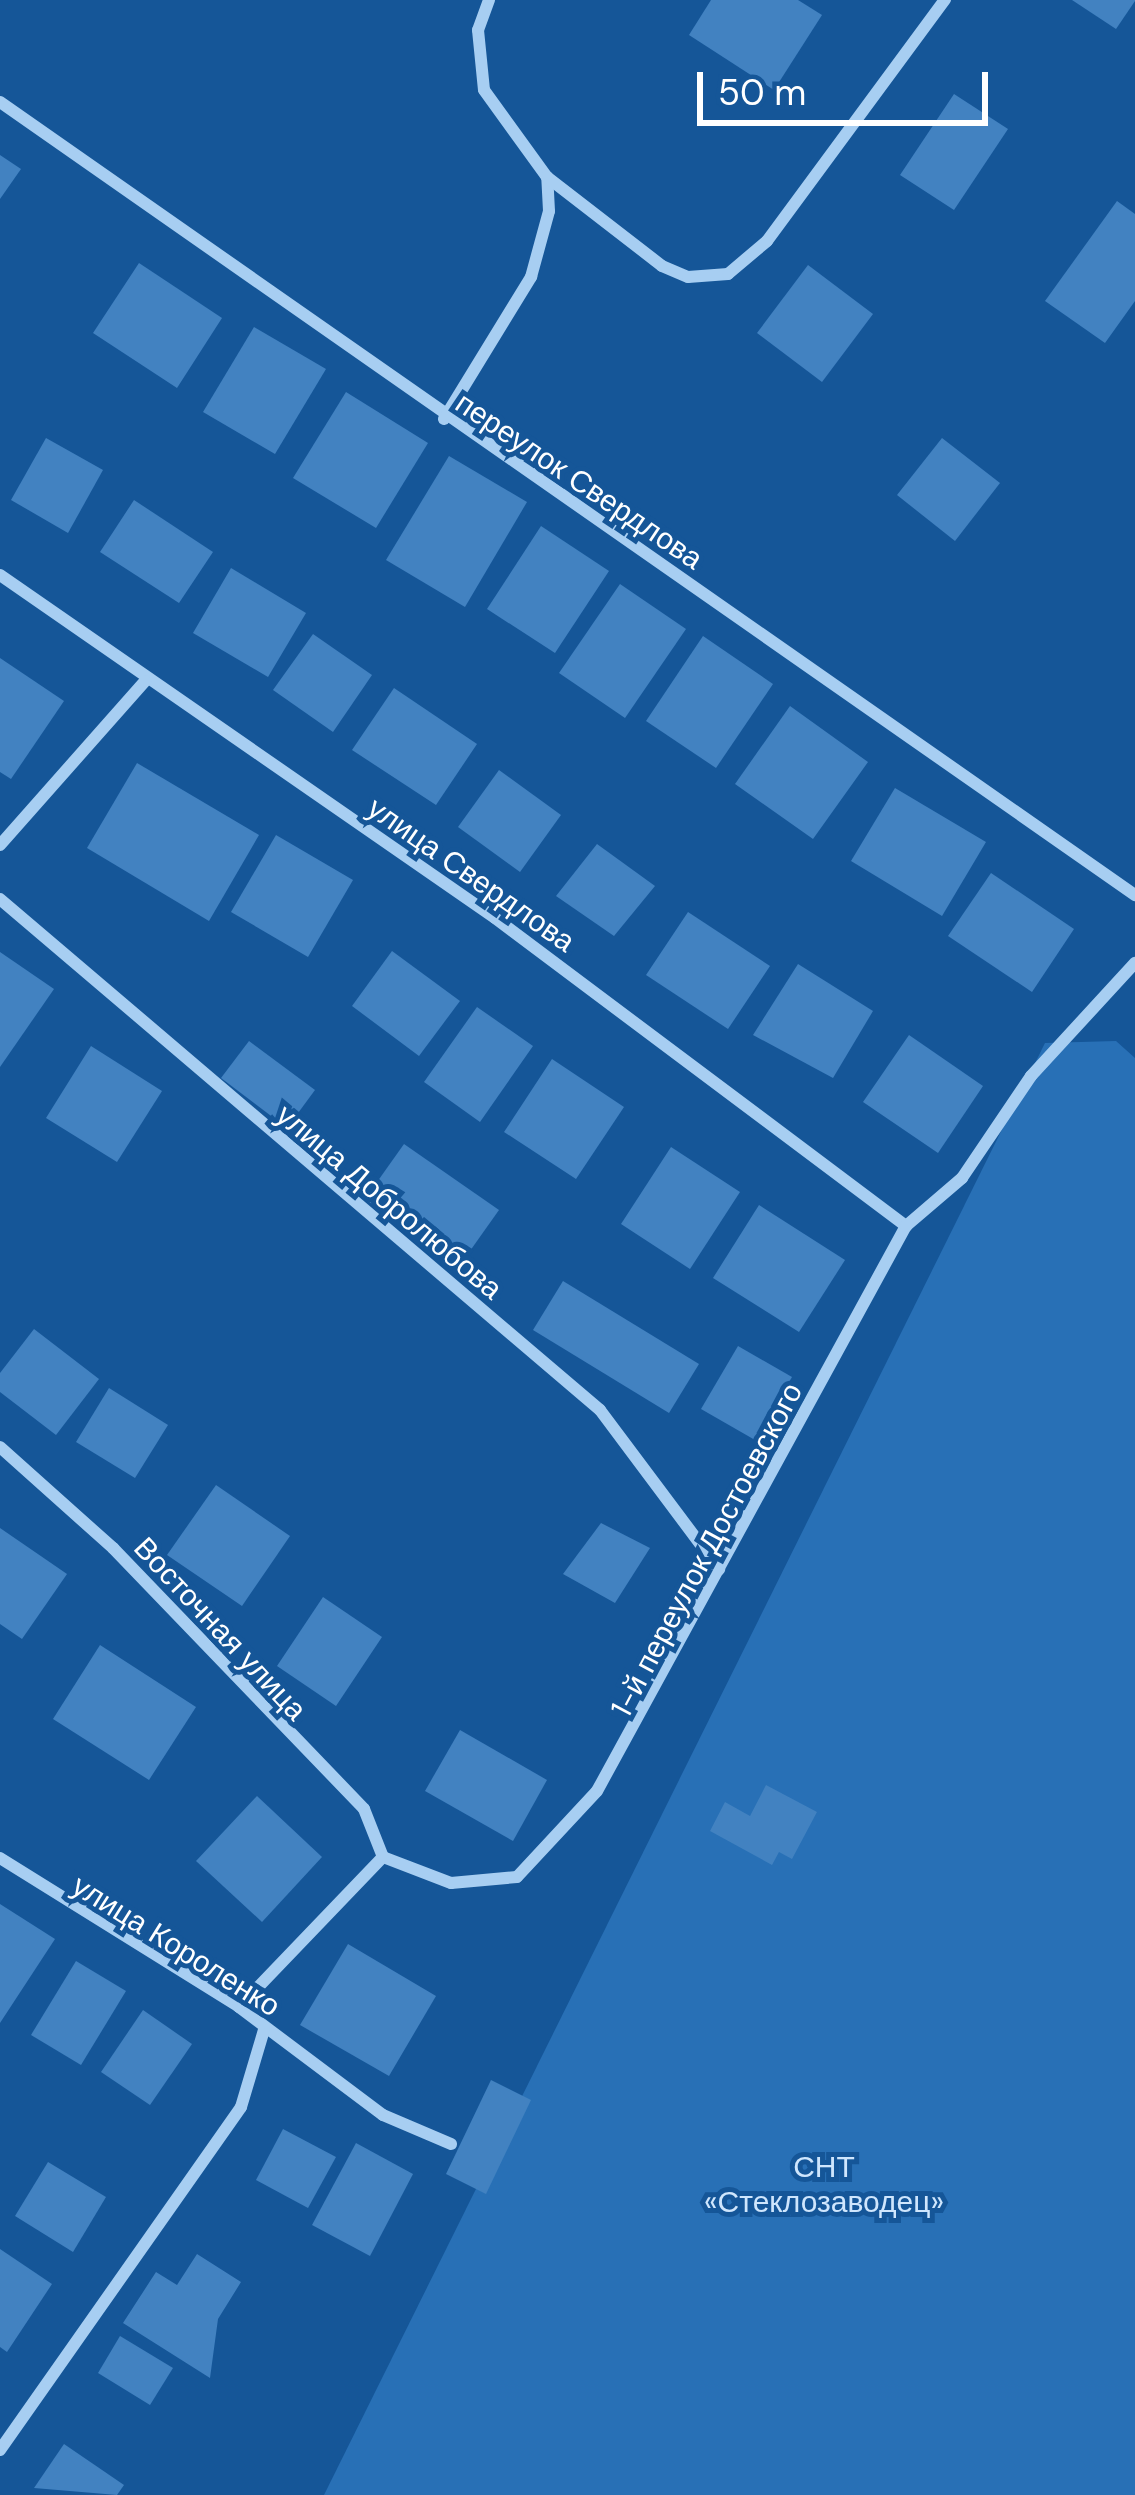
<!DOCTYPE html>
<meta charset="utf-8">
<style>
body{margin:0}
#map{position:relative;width:1135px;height:2495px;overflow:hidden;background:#155698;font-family:"DM Sans",sans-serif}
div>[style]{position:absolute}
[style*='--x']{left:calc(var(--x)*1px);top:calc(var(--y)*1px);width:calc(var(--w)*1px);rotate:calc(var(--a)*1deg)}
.green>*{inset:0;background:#2870b6}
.building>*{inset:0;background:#4282c1}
.street>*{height:12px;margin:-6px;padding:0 6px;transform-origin:6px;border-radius:6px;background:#a7cef2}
span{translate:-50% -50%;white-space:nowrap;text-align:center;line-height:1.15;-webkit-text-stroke:10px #155698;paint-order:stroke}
.street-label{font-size:30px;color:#fff}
.park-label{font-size:30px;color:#cfe6fd}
.scale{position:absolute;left:697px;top:72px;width:291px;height:54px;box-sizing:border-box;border:6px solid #fff;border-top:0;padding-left:15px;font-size:36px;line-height:42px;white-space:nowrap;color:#fff;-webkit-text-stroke:9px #155698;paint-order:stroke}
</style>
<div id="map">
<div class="green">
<div style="clip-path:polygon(1116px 1041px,1135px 1058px,1135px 2495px,324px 2495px,1045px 1043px)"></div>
</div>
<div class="building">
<div style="clip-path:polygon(711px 0,798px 0,822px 15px,774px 90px,689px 35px)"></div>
<div style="clip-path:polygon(1072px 0,1135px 0,1135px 1px,1116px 29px)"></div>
<div style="clip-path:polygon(954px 94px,1008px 129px,954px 210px,900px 175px)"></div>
<div style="clip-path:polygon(0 155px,21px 169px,0 199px)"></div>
<div style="clip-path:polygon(1117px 201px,1135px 214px,1135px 301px,1105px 343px,1045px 301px)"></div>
<div style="clip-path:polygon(139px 263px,222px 318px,177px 388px,93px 333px)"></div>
<div style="clip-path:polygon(808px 265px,873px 314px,822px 382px,757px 333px)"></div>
<div style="clip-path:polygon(254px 327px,326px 369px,275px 454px,203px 412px)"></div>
<div style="clip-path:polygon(346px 392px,428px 443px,376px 528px,293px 478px)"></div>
<div style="clip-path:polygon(46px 438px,103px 470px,68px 533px,11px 500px)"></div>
<div style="clip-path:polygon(942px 438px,1000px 483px,955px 541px,897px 495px)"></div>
<div style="clip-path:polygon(449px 456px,527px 502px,465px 607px,386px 560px)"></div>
<div style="clip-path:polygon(134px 500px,213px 552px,179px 603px,100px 552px)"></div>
<div style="clip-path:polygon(541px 526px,609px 571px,555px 653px,487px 609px)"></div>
<div style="clip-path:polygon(231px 568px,306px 613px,268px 677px,193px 633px)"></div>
<div style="clip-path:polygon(620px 584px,686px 629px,625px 718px,559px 673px)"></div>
<div style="clip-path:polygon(313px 634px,372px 675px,333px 732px,273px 690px)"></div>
<div style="clip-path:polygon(703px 636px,773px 684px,716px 768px,646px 721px)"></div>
<div style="clip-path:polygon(0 658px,64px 701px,11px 779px,0 772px)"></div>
<div style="clip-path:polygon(394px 688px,477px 744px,436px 805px,352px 750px)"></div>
<div style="clip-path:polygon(790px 706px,868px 762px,813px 839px,735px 784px)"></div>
<div style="clip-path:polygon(137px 763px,259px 835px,209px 921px,87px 848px)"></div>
<div style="clip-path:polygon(499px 770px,561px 815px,520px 872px,458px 827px)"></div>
<div style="clip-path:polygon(895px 788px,986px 842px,942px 916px,851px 861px)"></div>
<div style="clip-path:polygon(276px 835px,353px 880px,308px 957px,231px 912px)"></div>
<div style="clip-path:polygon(597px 844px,655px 886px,614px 936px,556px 896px)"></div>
<div style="clip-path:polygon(991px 873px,1074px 929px,1032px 992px,948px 936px)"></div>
<div style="clip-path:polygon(688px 912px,770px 966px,728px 1029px,646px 975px)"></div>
<div style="clip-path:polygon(392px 951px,460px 1001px,419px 1056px,352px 1006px)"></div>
<div style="clip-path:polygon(0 952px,54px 989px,0 1067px)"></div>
<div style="clip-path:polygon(798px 964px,873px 1011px,833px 1078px,753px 1035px)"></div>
<div style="clip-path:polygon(477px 1007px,533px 1046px,480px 1122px,424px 1082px)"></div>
<div style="clip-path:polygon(909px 1035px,983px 1086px,938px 1153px,863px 1102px)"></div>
<div style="clip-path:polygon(249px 1041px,315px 1090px,287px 1128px,221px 1078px)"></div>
<div style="clip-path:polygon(91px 1046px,162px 1091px,117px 1162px,46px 1118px)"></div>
<div style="clip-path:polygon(552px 1059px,624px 1107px,576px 1179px,504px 1132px)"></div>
<div style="clip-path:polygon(404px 1144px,499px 1210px,460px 1265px,365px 1199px)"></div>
<div style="clip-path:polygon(671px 1147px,740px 1192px,690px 1269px,621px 1224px)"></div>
<div style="clip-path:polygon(759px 1205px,845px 1260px,799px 1332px,713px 1278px)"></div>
<div style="clip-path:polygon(563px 1281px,699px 1364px,669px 1413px,533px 1330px)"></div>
<div style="clip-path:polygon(34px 1329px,99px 1379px,56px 1435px,0 1392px,0 1373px)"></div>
<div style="clip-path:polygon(738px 1346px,792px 1377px,755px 1440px,701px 1409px)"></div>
<div style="clip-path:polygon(109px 1388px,168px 1425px,135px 1478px,76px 1442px)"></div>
<div style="clip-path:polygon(216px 1485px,290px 1536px,242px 1606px,167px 1555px)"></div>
<div style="clip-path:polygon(601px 1523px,650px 1548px,615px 1603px,563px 1574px)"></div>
<div style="clip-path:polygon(0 1528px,67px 1574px,22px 1639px,0 1624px)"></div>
<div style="clip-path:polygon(323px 1597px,382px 1637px,336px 1706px,277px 1666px)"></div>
<div style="clip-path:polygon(100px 1645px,196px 1707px,149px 1780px,53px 1719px)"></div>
<div style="clip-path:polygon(460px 1730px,547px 1780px,513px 1841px,425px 1791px)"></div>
<div style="clip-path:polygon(766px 1785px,817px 1812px,792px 1859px,779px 1852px,772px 1865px,710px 1831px,725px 1802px,750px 1816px)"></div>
<div style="clip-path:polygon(257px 1796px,322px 1857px,262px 1922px,196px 1861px)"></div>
<div style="clip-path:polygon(0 1904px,55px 1939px,0 2023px)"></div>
<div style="clip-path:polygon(348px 1944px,436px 1996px,389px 2076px,300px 2025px)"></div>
<div style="clip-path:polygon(76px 1961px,126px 1991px,81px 2065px,31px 2035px)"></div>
<div style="clip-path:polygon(143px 2010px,192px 2044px,150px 2105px,101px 2072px)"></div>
<div style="clip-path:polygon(491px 2080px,531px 2100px,486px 2194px,446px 2174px)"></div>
<div style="clip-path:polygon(283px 2129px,336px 2157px,308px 2208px,256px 2180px)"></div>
<div style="clip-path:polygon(356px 2143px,413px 2174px,370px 2256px,312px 2225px)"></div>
<div style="clip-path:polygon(48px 2162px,106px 2197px,73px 2252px,15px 2216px)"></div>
<div style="clip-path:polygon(0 2249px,52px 2284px,7px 2352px,0 2347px)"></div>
<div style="clip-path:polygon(197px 2254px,241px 2282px,218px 2319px,210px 2378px,123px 2323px,156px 2272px,177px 2285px)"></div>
<div style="clip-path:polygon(120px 2336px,173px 2368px,150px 2405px,98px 2373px)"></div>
<div style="clip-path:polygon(64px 2444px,124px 2485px,117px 2495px,34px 2488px)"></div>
</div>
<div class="street">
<div style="--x:489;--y:0;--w:32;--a:110"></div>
<div style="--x:478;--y:30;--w:60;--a:84.3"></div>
<div style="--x:484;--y:90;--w:107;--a:54.1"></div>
<div style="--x:0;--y:102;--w:1385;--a:34.94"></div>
<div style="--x:444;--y:419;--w:167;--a:-58.5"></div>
<div style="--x:531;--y:277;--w:68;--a:-74.7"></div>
<div style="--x:549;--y:211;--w:34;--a:-93"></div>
<div style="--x:547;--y:177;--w:145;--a:37.7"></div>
<div style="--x:662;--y:266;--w:28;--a:23"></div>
<div style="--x:688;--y:277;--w:40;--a:-4.3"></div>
<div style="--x:728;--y:274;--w:51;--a:-40.2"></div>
<div style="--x:767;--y:241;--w:300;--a:-53.6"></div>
<div style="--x:0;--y:575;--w:602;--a:34.72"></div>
<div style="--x:495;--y:918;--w:514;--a:36.85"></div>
<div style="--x:0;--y:845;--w:219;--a:-48.5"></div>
<div style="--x:0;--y:899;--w:788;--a:40.42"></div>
<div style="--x:600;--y:1410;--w:199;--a:53.2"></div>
<div style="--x:0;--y:1447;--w:152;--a:41.8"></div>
<div style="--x:113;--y:1548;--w:362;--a:46.1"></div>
<div style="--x:364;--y:1809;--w:52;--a:68.4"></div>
<div style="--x:0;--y:1858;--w:282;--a:31.9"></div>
<div style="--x:239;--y:2007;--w:180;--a:36.9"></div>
<div style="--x:383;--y:2115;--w:74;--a:23.1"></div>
<div style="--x:239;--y:2007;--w:208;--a:-46.2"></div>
<div style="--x:383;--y:1857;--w:73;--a:20.9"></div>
<div style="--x:451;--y:1883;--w:66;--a:-5.2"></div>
<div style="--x:517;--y:1877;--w:117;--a:-47.1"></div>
<div style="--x:597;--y:1791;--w:644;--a:-61.33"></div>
<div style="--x:906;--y:1226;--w:74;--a:-40.6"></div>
<div style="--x:962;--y:1178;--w:123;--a:-55.9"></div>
<div style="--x:1031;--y:1076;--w:154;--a:-47.4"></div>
<div style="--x:0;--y:2450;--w:419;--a:-54.9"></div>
<div style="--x:241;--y:2107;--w:80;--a:-73.4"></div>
</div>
<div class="street-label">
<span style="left:579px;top:481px;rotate:34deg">переулок Свердлова</span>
<span style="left:471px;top:875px;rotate:35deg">улица Свердлова</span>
<span style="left:389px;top:1202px;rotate:40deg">улица Добролюбова</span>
<span style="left:707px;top:1550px;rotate:-62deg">1-й переулок Достоевского</span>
<span style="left:220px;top:1629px;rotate:47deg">Восточная улица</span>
<span style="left:176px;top:1946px;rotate:32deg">улица Короленко</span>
</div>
<div class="park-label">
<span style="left:824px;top:2184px">СНТ<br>«Стеклозаводец»</span>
</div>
<div class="scale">50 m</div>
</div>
